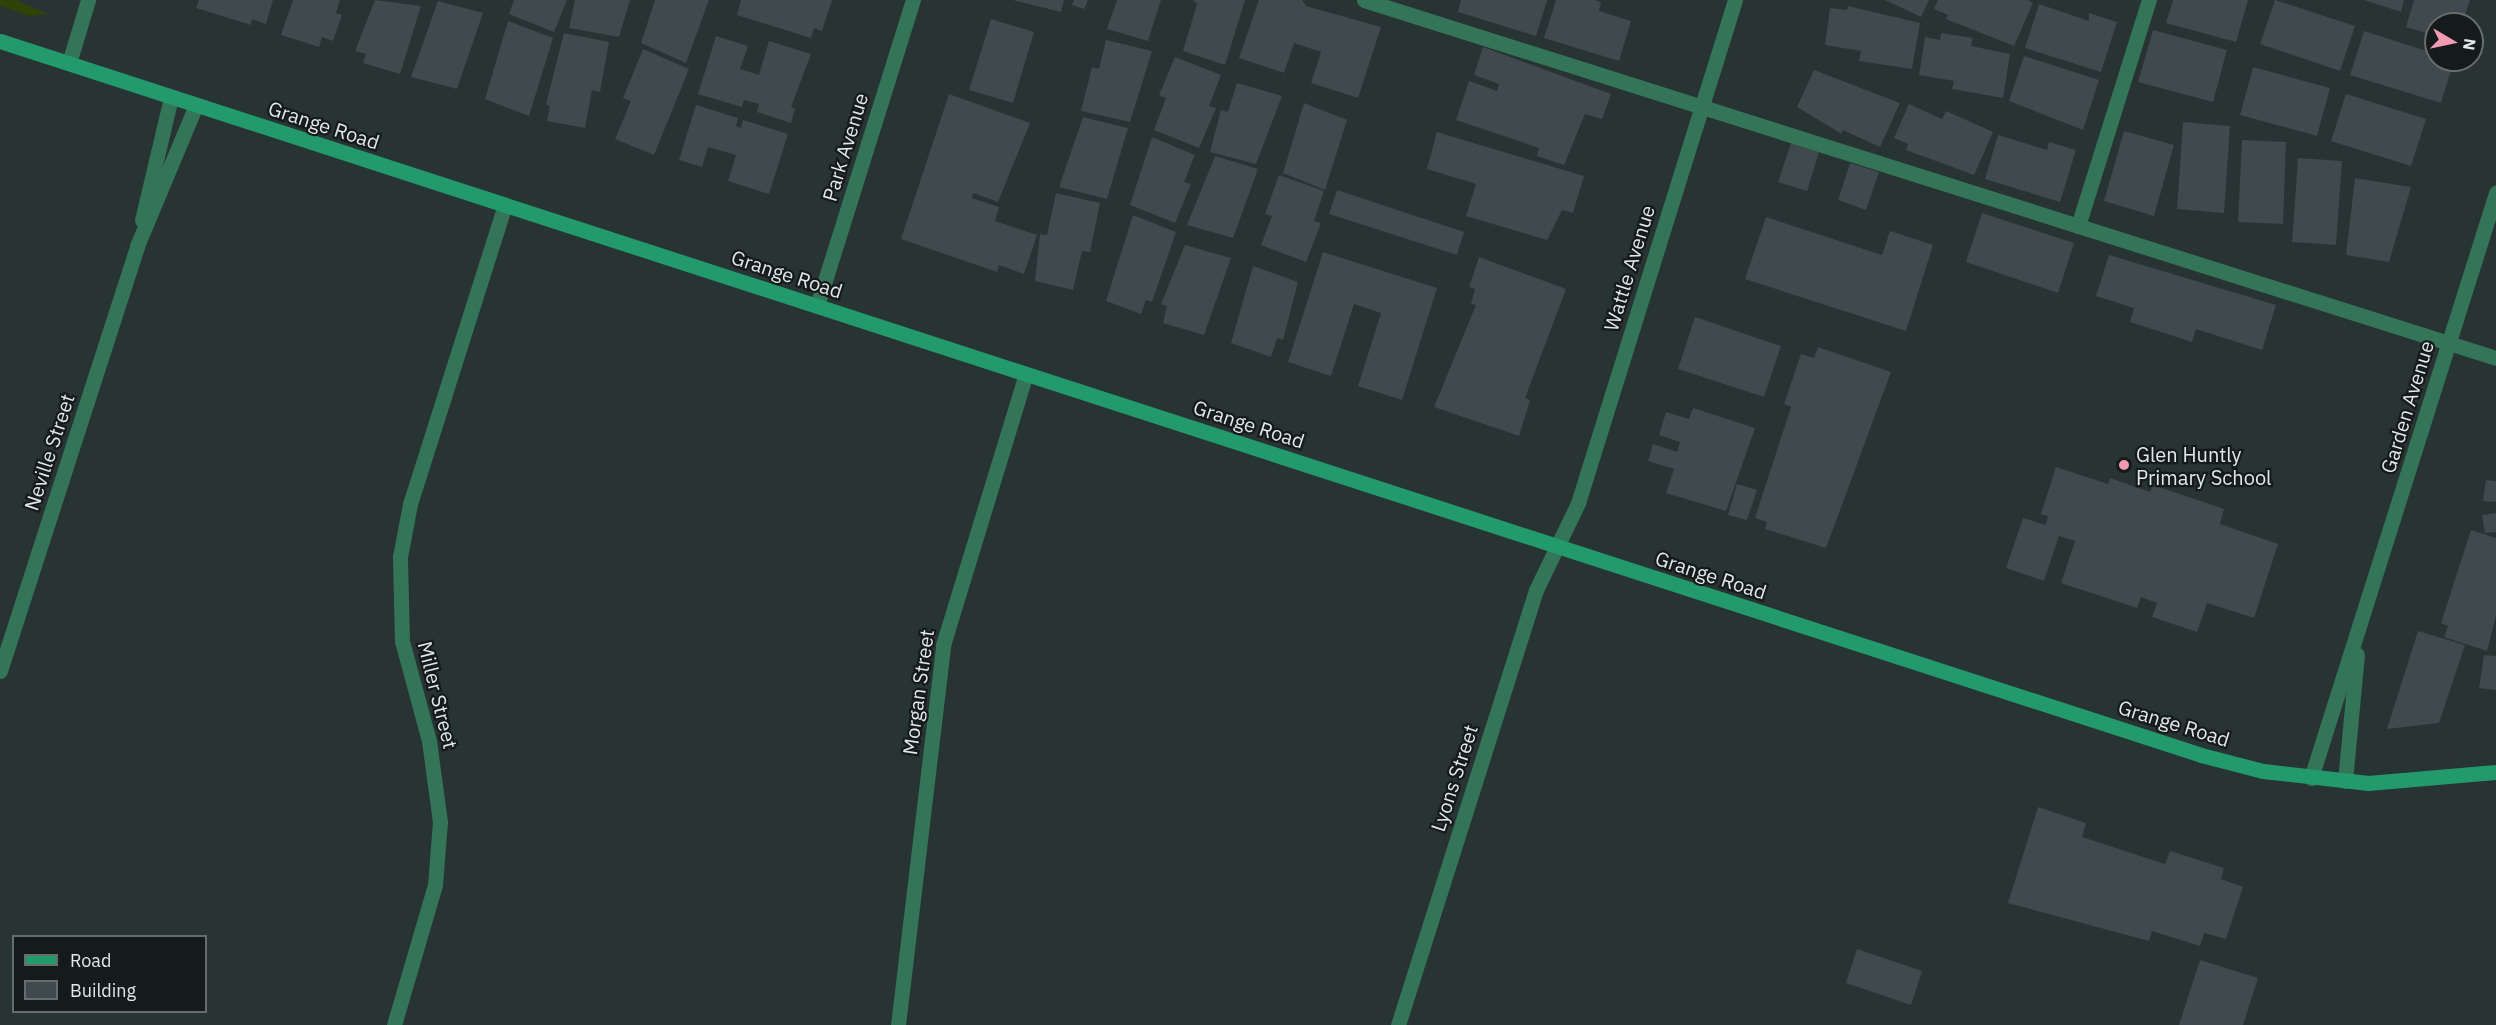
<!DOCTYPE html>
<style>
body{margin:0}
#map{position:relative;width:2496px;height:1025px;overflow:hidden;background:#283333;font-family:"IBM Plex Sans",sans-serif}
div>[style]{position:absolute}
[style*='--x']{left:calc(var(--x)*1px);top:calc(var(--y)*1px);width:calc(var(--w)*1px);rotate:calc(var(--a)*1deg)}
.green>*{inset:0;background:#2e4307}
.building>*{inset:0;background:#3f494e}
.service>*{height:15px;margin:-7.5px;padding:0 7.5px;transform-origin:7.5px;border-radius:7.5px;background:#347457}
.minor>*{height:15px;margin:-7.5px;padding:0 7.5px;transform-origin:7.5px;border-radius:7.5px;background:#347457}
.secondary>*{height:15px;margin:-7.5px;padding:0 7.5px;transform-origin:7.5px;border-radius:7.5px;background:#229a6c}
.dots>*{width:16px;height:16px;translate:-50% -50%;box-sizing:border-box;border:3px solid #151a1a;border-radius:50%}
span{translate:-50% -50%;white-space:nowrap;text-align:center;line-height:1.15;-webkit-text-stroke:4.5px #151a1a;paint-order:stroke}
.street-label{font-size:20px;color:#e1e8e8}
.poi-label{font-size:20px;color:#e1e8e8}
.left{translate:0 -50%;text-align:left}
.legend{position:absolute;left:12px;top:935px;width:195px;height:78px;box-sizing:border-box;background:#151a1a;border:2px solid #676c6c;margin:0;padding:8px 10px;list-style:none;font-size:18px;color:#e1e8e8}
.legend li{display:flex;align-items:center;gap:12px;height:30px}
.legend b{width:30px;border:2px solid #676c6c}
.north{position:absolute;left:2424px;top:12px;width:60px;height:60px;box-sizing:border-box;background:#151a1a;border:2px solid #676c6c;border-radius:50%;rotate:99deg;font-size:16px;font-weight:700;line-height:24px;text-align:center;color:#e1e8e8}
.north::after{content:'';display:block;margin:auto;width:21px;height:27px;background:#f29aaf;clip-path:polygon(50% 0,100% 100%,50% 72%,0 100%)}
</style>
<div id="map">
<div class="green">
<div style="clip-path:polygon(0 0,16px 0,48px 14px,29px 16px,0 6px)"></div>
</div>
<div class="building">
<div style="clip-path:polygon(199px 0,273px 0,266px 24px,252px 19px,251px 25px,196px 8px)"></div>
<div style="clip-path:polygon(293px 0,340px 0,336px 13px,342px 15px,333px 41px,322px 37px,319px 47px,281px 35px)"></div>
<div style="clip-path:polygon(375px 0,421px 6px,400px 74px,363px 63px,366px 54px,355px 51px)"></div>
<div style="clip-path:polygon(514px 0,567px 0,554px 32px,509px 14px)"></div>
<div style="clip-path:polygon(575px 0,630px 0,619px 37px,569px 28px)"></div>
<div style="clip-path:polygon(655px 0,709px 0,686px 63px,641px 43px)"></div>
<div style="clip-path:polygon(741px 0,832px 0,822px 31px,814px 28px,811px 38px,737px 15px)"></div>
<div style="clip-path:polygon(1013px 0,1064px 0,1061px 12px)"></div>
<div style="clip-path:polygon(1074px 0,1088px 0,1084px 9px,1072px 5px)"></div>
<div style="clip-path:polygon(1117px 0,1161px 0,1148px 41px,1107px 29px)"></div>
<div style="clip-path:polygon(1193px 0,1245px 0,1225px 65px,1183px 51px,1197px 4px)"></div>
<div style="clip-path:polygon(1259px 0,1302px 0,1306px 6px,1381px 27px,1358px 98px,1311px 83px,1321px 52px,1294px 43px,1284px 73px,1239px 58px)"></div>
<div style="clip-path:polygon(1461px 0,1547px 0,1536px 36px,1458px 12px)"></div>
<div style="clip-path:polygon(1556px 0,1595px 0,1601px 2px,1599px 11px,1631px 21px,1619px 61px,1544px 38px)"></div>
<div style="clip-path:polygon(1885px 0,1929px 0,1921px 17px)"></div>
<div style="clip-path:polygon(1938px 0,2028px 0,2033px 3px,2014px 46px,1946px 19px,1948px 15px,1934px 9px)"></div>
<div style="clip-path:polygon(2173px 0,2248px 0,2236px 42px,2166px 23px)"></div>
<div style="clip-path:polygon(2275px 0,2355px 26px,2340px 71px,2260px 44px)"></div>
<div style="clip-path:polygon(2364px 0,2404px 0,2401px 12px)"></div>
<div style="clip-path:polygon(2414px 0,2470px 0,2462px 24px,2436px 24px,2436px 36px,2406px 27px)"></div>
<div style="clip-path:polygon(438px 1px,483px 13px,457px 89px,411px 77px)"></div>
<div style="clip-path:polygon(2039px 4px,2089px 21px,2089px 13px,2117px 22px,2101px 72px,2025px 48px)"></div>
<div style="clip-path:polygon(1848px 6px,1920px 23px,1912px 69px,1859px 61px,1861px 51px,1825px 45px,1830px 8px,1847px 10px)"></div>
<div style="clip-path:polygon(991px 19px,1034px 32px,1013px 103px,969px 90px)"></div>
<div style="clip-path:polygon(508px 21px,553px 38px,529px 116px,485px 99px)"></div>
<div style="clip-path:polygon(2153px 30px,2227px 50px,2213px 102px,2138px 82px)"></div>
<div style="clip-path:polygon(2364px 31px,2436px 54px,2436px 60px,2454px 60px,2441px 103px,2350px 75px)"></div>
<div style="clip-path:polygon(564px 33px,609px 42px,600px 92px,592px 90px,585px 128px,547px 121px,550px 106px,546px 104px)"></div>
<div style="clip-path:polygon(1941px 33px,1973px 38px,1971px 46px,2010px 54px,2003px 98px,1952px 89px,1954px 81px,1919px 75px,1925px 37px,1940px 40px)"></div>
<div style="clip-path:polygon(716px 36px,748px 46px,740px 69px,759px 75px,769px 41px,811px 54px,791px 107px,795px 109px,791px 123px,757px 112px,759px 104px,744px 100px,742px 107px,698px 94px)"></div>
<div style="clip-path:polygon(1106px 40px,1152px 51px,1130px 122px,1081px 111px,1092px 67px,1099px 69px)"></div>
<div style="clip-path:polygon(1483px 47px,1611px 94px,1602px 119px,1585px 114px,1564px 165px,1537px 156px,1539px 148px,1456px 120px,1469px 81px,1497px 91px,1499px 84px,1474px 75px)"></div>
<div style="clip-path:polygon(643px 49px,689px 69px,654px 155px,615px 139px,631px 101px,623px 98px)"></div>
<div style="clip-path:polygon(2024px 56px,2099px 80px,2083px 130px,2009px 101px)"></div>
<div style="clip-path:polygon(1175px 57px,1221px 75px,1209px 106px,1216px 108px,1199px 148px,1154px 130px,1166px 98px,1159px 95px)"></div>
<div style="clip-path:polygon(2253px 67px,2330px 88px,2317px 136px,2240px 115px)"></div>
<div style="clip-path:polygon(1814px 70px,1900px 103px,1880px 147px,1843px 130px,1842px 134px,1797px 107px)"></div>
<div style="clip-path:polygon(1237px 83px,1282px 96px,1256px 164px,1210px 152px,1221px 110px,1228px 112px)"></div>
<div style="clip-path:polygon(949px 94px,1030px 123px,998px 202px,973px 193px,972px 198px,999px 207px,995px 221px,1037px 235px,1024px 274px,999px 265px,997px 272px,901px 239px)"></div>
<div style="clip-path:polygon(2346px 94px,2426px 119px,2411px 166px,2331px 141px)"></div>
<div style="clip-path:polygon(1304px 103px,1347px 120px,1325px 190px,1283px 173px)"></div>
<div style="clip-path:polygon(1909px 104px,1942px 119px,1946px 111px,1993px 132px,1974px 175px,1906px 150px,1908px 144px,1894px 138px)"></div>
<div style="clip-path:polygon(696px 105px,738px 118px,736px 126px,741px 128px,743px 120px,788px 134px,769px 194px,728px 181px,736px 155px,708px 147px,702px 167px,679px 160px)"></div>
<div style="clip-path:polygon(1083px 117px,1128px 128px,1107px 199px,1059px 187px)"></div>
<div style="clip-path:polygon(2183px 122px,2230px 126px,2224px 213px,2177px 209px)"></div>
<div style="clip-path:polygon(2124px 131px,2174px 145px,2154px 216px,2104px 201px)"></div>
<div style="clip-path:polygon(1437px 132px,1584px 176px,1573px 213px,1562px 210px,1547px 240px,1466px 216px,1476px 184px,1427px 169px)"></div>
<div style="clip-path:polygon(1998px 135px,2047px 150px,2049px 142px,2076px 150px,2060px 202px,1985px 179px)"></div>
<div style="clip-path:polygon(1152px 137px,1195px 155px,1184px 182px,1191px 184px,1175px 223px,1130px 205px)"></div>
<div style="clip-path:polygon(2242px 140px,2286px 142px,2283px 224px,2238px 222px)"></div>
<div style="clip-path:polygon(1791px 143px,1819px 152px,1807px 191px,1778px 182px)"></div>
<div style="clip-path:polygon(1215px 156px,1258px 169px,1233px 238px,1187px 225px)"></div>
<div style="clip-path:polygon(2298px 158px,2342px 161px,2336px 245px,2292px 242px)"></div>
<div style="clip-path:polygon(1850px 163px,1879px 172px,1866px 210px,1838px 200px)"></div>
<div style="clip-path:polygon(1279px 175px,1324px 191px,1314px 221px,1321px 223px,1306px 262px,1261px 245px,1272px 216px,1265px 214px)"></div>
<div style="clip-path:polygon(2355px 178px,2411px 187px,2389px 262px,2346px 255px)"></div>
<div style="clip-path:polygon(1337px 190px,1464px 232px,1457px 255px,1329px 214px)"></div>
<div style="clip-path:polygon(1056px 193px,1100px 203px,1090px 252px,1082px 251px,1073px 290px,1035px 281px,1040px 234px,1047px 235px)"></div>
<div style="clip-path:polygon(1982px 213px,2074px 243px,2058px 293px,1966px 262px)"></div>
<div style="clip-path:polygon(1133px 215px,1176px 232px,1152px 302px,1146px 300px,1141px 314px,1106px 301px)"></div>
<div style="clip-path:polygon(1766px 217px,1882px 255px,1890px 231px,1933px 245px,1906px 331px,1745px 279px)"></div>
<div style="clip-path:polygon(1185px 245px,1231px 258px,1204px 335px,1163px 323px,1167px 306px,1161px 304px)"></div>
<div style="clip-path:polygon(1323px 252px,1437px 288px,1402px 400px,1358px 386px,1381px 313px,1354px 304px,1331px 376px,1288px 362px)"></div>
<div style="clip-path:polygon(2109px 255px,2276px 305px,2262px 350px,2196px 329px,2192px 342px,2130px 322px,2134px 308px,2096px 296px)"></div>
<div style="clip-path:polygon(1479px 257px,1566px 289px,1525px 398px,1530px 400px,1519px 436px,1434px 407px,1476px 305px,1471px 304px,1475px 289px,1469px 287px)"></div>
<div style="clip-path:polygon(1253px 266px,1298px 282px,1283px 340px,1277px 338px,1271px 357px,1231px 343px)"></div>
<div style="clip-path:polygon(1695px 317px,1781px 346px,1764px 397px,1678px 369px)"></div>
<div style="clip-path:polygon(1818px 347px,1891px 372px,1826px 548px,1765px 529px,1767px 522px,1755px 518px,1791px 407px,1784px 404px,1801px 354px,1814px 358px)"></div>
<div style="clip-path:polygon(1693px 408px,1755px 428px,1726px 511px,1666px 493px,1674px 469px,1648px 461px,1653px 444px,1677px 452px,1680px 442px,1659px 435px,1666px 412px,1689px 419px)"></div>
<div style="clip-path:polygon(2056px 467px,2108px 484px,2110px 478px,2150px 492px,2153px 485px,2224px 509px,2220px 524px,2278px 544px,2254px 618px,2207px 603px,2197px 632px,2152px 617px,2157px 603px,2141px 597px,2137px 608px,2061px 583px,2075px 541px,2059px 536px,2044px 581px,2006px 568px,2023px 518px,2046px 525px,2048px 516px,2041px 514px)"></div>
<div style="clip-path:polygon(2486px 480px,2496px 481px,2496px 502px,2483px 501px)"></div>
<div style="clip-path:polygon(1737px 484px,1757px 490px,1747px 520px,1728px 515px)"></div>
<div style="clip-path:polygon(2496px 513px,2496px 532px,2485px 533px,2482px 515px)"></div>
<div style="clip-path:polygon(2471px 530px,2496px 538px,2496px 616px,2487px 651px,2444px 637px,2448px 626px,2441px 623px)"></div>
<div style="clip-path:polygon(2418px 631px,2465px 645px,2439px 723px,2387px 729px)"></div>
<div style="clip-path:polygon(2484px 655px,2496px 656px,2496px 690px,2479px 688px)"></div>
<div style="clip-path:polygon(2038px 807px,2086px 823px,2082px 837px,2165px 864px,2170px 851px,2224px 868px,2221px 879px,2243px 887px,2226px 939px,2204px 933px,2200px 946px,2152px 931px,2149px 941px,2008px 903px)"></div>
<div style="clip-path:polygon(1857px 949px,1922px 971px,1911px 1005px,1846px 983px)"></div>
<div style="clip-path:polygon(2200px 960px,2258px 978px,2243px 1025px,2179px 1025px)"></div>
</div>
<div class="service">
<div style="--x:1364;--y:0;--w:1187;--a:17.55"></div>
<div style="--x:2078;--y:226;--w:237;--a:-72.6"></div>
</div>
<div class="minor">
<div style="--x:69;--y:63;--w:66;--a:-73.2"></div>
<div style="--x:142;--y:220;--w:126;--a:-76.7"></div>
<div style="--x:817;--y:306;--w:321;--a:-72.6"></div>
<div style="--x:0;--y:671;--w:447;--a:-72.1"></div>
<div style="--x:137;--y:246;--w:153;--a:-67.3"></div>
<div style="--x:2311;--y:778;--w:614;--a:-72.45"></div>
<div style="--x:2345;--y:781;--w:127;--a:-84.6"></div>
<div style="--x:394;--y:1025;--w:146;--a:-73.7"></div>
<div style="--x:435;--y:885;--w:63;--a:-85.5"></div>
<div style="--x:440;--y:822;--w:82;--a:-97.7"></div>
<div style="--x:429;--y:741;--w:104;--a:-105.1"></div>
<div style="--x:402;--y:641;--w:84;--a:-91.4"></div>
<div style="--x:400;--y:557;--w:54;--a:-79.3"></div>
<div style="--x:410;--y:504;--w:314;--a:-72.4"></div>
<div style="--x:898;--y:1025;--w:383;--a:-83.2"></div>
<div style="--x:943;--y:645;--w:283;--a:-73"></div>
<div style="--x:1398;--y:1025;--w:456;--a:-72.4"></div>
<div style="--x:1536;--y:590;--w:97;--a:-64.2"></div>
<div style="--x:1578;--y:503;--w:527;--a:-72.67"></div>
</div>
<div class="secondary">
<div style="--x:0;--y:41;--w:2314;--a:17.97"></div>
<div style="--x:2201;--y:755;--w:64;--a:14.5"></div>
<div style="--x:2263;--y:771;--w:106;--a:6.5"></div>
<div style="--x:2368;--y:783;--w:128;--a:-4.9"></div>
</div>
<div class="dots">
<div style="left:2124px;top:465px;background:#f29aaf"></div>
</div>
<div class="street-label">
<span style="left:324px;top:125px;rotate:18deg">Grange Road</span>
<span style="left:845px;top:147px;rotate:-73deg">Park Avenue</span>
<span style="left:1629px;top:268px;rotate:-73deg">Wattle Avenue</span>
<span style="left:787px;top:274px;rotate:18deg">Grange Road</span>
<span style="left:2407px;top:407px;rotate:-73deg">Garden Avenue</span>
<span style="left:1249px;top:424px;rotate:18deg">Grange Road</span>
<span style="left:49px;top:452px;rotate:-72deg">Neville Street</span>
<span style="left:1711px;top:575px;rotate:18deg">Grange Road</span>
<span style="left:918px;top:692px;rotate:-82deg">Morgan Street</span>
<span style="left:438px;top:695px;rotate:76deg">Miller Street</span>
<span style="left:2174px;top:723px;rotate:17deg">Grange Road</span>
<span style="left:1454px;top:778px;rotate:-72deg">Lyons Street</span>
</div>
<div class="poi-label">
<span class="left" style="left:2136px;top:466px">Glen Huntly<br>Primary School</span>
</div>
<ul class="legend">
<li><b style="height:8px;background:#229a6c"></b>Road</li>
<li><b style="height:16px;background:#3f494e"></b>Building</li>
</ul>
<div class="north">N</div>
</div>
